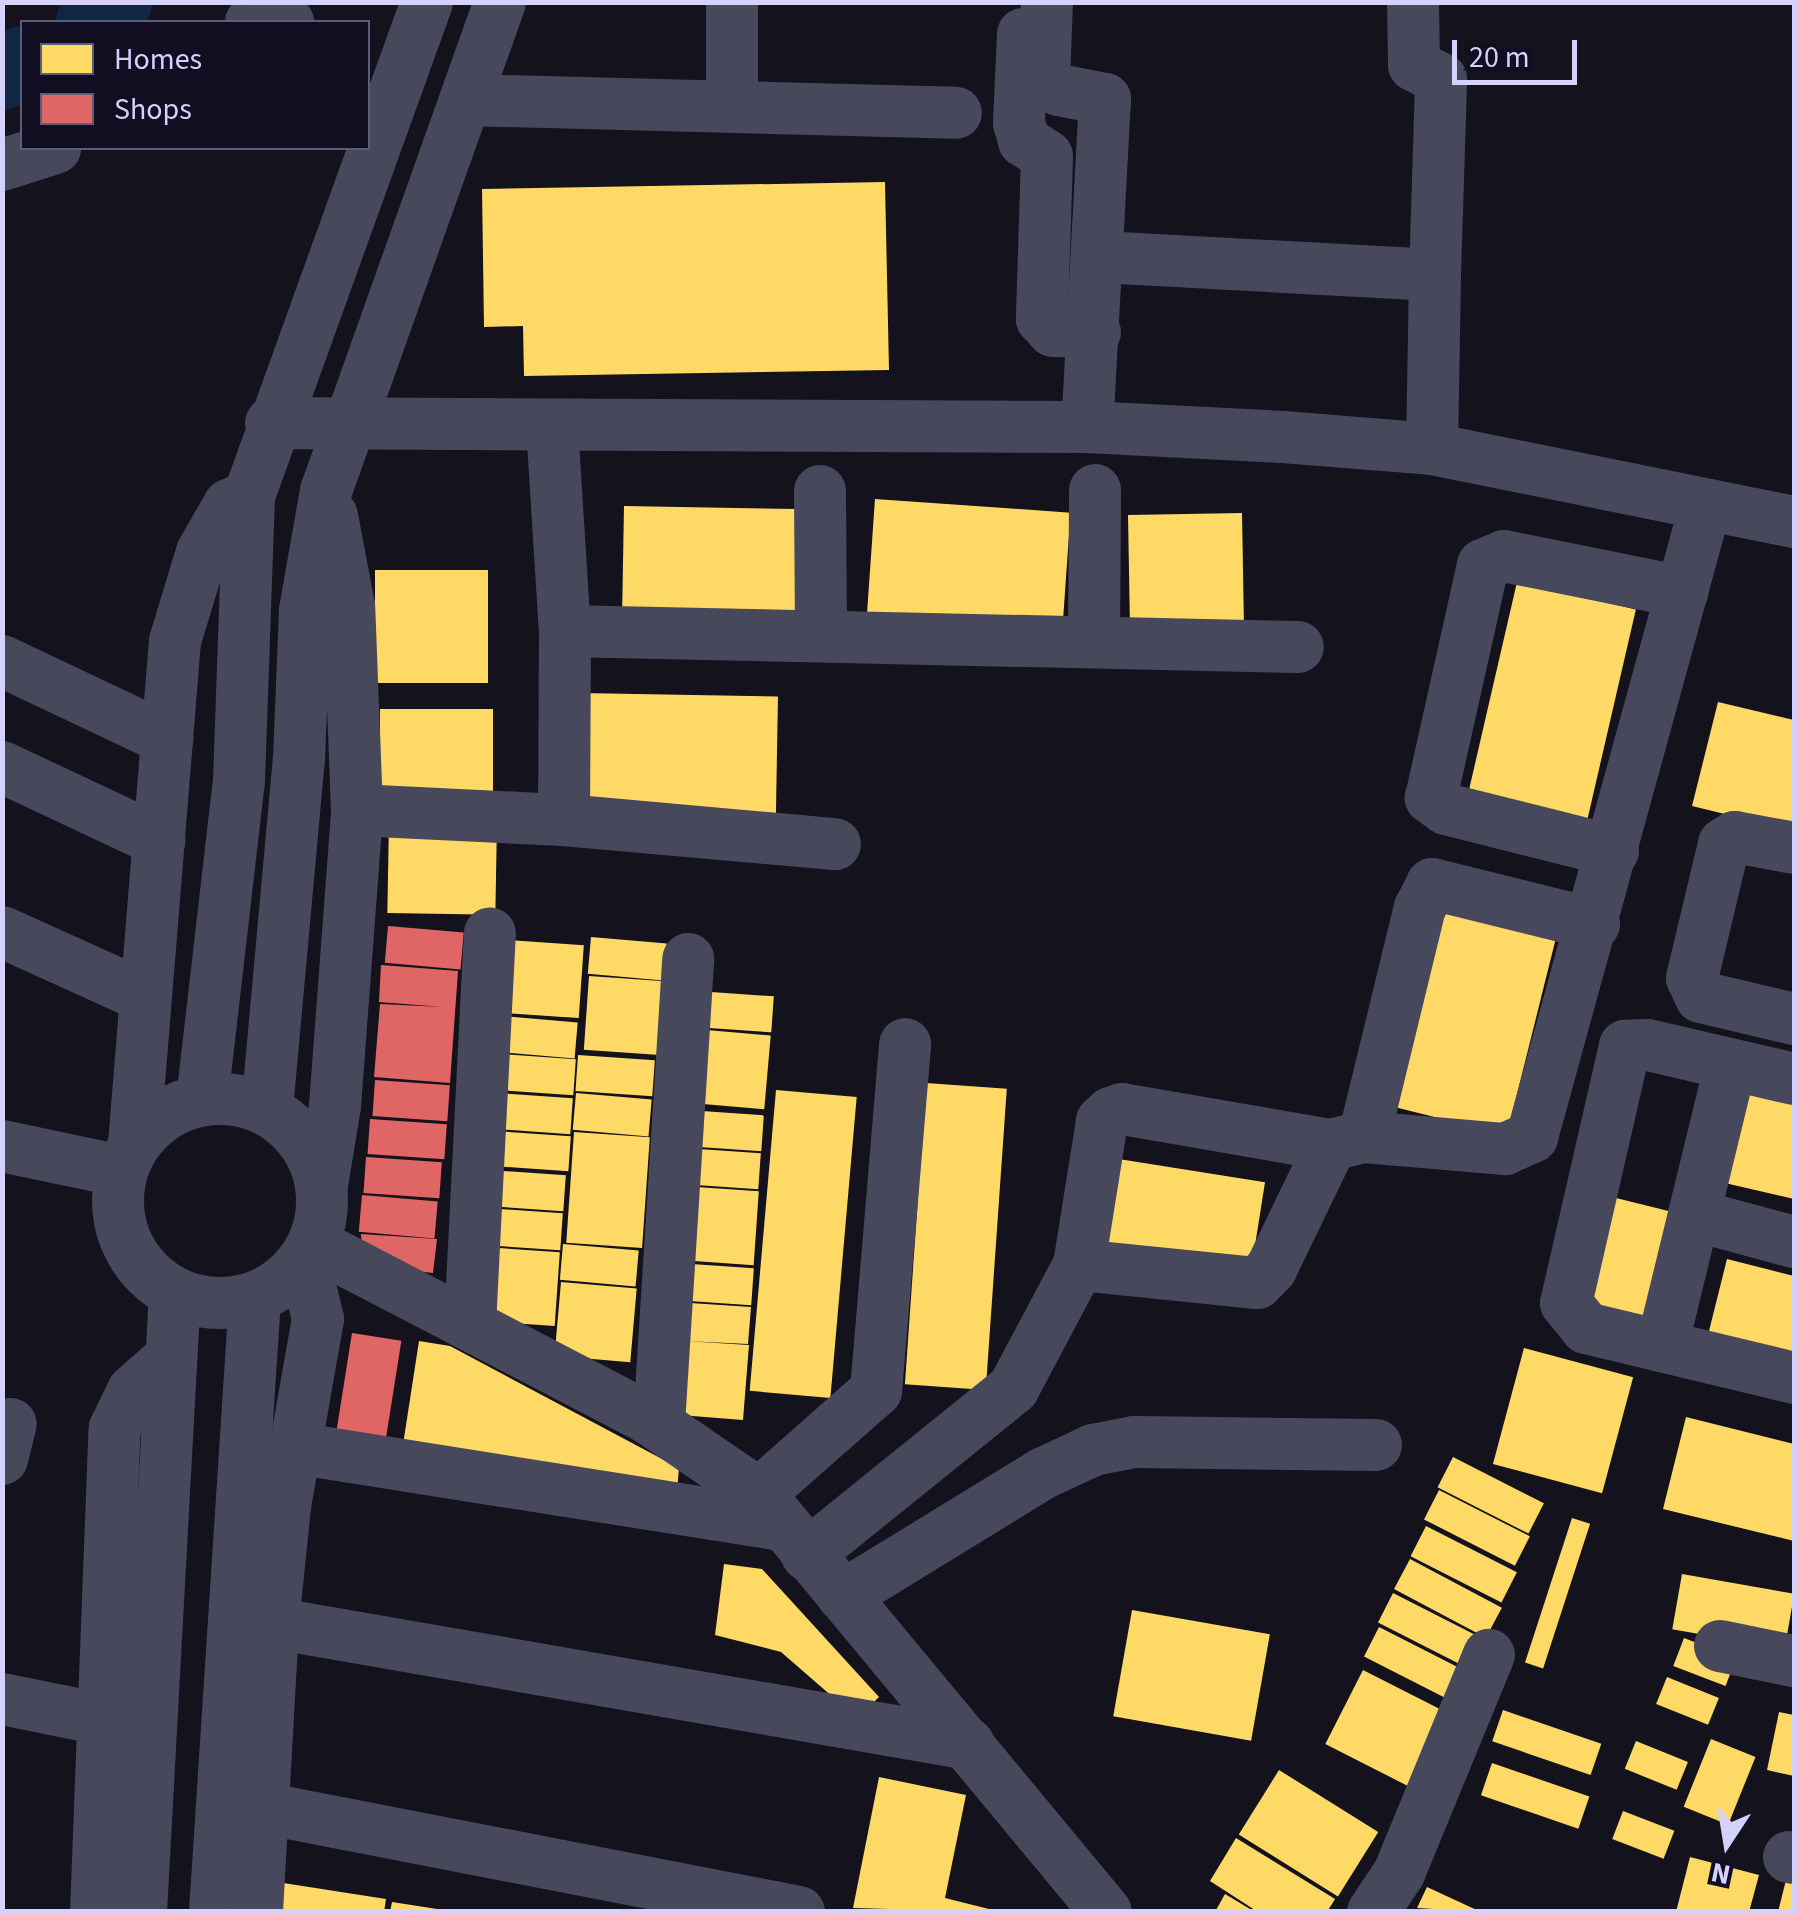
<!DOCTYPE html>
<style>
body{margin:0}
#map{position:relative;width:1797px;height:1914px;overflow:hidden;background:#14121d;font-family:"Source Sans 3",sans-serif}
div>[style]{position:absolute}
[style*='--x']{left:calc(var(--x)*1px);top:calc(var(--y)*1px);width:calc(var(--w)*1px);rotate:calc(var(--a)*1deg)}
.homes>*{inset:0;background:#ffd966;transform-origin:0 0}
.shops>*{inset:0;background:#e06666;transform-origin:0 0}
.river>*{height:75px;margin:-37.5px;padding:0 37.5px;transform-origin:37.5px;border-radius:37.5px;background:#112643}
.minor>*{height:52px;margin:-26px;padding:0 26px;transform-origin:26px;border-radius:26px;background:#48485d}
.minor>.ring{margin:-26px;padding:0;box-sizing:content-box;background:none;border:52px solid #48485d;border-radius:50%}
span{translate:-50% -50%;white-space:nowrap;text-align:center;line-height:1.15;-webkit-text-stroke:10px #110e21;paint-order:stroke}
.frame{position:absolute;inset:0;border:5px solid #d4d1fc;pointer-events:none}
.legend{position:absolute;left:20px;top:20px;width:350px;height:130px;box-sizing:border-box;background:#110e21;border:2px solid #5f5c79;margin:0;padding:12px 18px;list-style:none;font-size:30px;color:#d4d1fc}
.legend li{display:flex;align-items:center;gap:20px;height:50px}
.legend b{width:50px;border:2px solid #5f5c79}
.north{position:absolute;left:1677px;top:1794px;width:100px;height:100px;-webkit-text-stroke:8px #110e21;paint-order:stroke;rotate:192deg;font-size:28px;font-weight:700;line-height:40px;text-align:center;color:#d4d1fc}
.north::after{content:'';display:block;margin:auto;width:35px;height:45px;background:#d4d1fc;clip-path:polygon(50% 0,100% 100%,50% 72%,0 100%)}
.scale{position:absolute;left:1452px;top:40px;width:125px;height:45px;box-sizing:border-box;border:5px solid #d4d1fc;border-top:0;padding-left:12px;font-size:30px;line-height:35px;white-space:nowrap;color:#d4d1fc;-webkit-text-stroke:8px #110e21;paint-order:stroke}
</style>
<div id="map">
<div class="homes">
<i style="clip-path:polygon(885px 182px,889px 370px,524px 376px,523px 326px,484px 327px,482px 189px)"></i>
<i style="left:875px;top:499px;width:196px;height:121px;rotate:4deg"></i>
<i style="left:624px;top:506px;width:189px;height:118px;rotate:1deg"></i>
<i style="left:1242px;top:513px;width:121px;height:114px;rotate:89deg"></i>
<i style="left:375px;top:570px;width:113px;height:113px"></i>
<i style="left:1517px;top:582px;width:122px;height:225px;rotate:13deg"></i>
<i style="left:580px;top:693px;width:198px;height:119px;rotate:1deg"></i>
<i style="clip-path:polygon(1718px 702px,1794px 720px,1794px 831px,1692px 806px)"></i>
<i style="left:493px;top:709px;width:97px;height:113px;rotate:90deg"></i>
<i style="left:389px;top:819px;width:108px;height:94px;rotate:1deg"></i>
<i style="left:1439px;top:911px;width:120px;height:201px;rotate:14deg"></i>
<i style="left:591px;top:937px;width:76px;height:37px;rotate:5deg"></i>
<i style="left:508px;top:940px;width:76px;height:73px;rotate:4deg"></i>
<i style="left:589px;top:976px;width:76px;height:74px;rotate:4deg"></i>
<i style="left:697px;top:991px;width:77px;height:36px;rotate:4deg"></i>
<i style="left:502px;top:1016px;width:76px;height:36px;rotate:5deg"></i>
<i style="left:695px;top:1029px;width:76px;height:74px;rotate:5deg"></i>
<i style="left:500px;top:1054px;width:76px;height:36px;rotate:4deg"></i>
<i style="left:578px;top:1055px;width:77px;height:36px;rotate:4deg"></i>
<i style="clip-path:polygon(1735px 1080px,1794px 1093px,1794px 1199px,1712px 1180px)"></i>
<i style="left:926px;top:1083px;width:81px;height:302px;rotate:4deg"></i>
<i style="left:776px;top:1090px;width:81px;height:302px;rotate:5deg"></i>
<i style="left:498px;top:1093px;width:75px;height:36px;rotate:4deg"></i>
<i style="left:576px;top:1093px;width:76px;height:37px;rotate:5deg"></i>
<i style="left:687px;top:1110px;width:77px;height:36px;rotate:4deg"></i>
<i style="left:494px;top:1131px;width:77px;height:35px;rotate:4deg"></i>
<i style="left:574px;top:1132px;width:76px;height:111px;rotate:4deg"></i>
<i style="left:684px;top:1148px;width:77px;height:36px;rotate:4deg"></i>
<i style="left:1106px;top:1157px;width:161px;height:92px;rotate:9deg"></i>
<i style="left:489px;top:1170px;width:77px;height:36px;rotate:4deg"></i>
<i style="left:682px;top:1186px;width:77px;height:74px;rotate:4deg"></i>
<i style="left:1600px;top:1194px;width:85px;height:115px;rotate:14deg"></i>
<i style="left:486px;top:1208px;width:77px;height:37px;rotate:4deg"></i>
<i style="left:563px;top:1244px;width:76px;height:36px;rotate:5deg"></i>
<i style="left:484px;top:1247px;width:76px;height:74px;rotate:4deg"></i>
<i style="clip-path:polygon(1727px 1259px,1794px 1276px,1794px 1373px,1704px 1351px)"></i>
<i style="left:677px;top:1263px;width:77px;height:37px;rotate:4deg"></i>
<i style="left:561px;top:1282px;width:76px;height:74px;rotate:5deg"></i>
<i style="clip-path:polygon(675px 1302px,751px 1307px,748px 1344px,685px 1341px,749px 1345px,743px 1420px,667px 1414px)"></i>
<i style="clip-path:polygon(419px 1341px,450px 1346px,679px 1468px,677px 1490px,402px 1451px)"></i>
<i style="left:1524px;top:1348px;width:113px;height:120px;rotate:15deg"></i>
<i style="clip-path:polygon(1686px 1417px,1794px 1444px,1794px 1541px,1663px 1509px)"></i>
<i style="left:1453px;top:1457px;width:102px;height:34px;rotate:27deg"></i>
<i style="left:1439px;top:1490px;width:102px;height:33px;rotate:27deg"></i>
<i style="left:1572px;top:1518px;width:19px;height:152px;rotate:18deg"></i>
<i style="left:1426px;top:1526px;width:102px;height:34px;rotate:27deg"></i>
<i style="left:1410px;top:1559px;width:104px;height:34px;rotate:28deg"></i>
<i style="clip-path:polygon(724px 1564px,762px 1569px,879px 1697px,857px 1718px,781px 1652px,715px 1635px)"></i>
<i style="left:1682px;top:1574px;width:114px;height:56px;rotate:10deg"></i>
<i style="left:1393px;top:1593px;width:102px;height:33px;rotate:27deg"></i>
<i style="left:1132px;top:1610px;width:140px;height:108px;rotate:10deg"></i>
<i style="left:1379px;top:1627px;width:103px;height:33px;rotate:27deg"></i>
<i style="left:1684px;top:1638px;width:56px;height:30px;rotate:21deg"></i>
<i style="left:1363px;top:1670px;width:101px;height:83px;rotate:27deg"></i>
<i style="left:1667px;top:1677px;width:56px;height:29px;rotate:22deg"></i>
<i style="left:1503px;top:1710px;width:104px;height:33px;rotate:19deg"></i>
<i style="clip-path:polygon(1779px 1712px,1794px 1715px,1794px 1776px,1767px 1770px)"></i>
<i style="left:1711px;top:1739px;width:48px;height:73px;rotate:22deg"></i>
<i style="left:1636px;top:1741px;width:56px;height:30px;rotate:22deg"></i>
<i style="left:1492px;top:1763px;width:103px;height:34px;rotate:19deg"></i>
<i style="left:1279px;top:1770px;width:117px;height:76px;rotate:32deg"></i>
<i style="clip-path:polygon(879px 1777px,966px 1795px,945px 1898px,1001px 1912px,853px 1908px)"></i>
<i style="left:1623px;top:1811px;width:55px;height:30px;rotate:21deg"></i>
<i style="clip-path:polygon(1236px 1838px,1335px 1899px,1327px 1912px,1258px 1912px,1210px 1881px)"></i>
<i style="clip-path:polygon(1690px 1857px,1759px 1875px,1749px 1912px,1676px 1912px)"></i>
<i style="clip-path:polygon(1787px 1876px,1794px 1878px,1794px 1912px,1778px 1912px)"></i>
<i style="clip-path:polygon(277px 1882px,386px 1899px,384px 1912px,272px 1912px)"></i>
<i style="clip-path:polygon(1427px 1887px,1481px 1912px,1417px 1908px)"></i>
<i style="clip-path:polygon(1225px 1894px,1255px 1912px,1215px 1912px)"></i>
<i style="clip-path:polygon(392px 1902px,437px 1909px,437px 1912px,390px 1912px)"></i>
</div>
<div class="shops">
<i style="left:388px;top:926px;width:76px;height:37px;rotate:5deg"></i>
<i style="clip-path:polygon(381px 965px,458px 971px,450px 1083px,374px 1077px,380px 1004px,443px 1007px,379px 1002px)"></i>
<i style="left:375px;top:1080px;width:75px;height:36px;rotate:4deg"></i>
<i style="left:370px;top:1119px;width:77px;height:35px;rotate:4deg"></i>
<i style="left:366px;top:1157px;width:76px;height:36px;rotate:4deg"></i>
<i style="left:362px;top:1195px;width:76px;height:37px;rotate:5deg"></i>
<i style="clip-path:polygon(361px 1234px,437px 1239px,433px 1273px,363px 1265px)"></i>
<i style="left:352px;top:1333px;width:50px;height:110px;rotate:9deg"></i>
</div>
<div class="river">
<i style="--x:93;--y:22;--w:29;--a:-44"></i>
<i style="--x:2;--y:72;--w:22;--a:-24"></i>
</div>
<div class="minor">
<i style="--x:732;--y:2;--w:104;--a:90"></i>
<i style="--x:1047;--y:2;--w:77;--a:92.2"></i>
<i style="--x:1044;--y:79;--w:19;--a:36"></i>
<i style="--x:1059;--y:90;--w:47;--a:11.1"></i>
<i style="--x:1105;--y:99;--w:328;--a:93.1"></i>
<i style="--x:251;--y:22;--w:20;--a:-15"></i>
<i style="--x:270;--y:17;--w:19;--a:16"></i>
<i style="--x:1023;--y:34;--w:89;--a:92.6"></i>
<i style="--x:1019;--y:123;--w:19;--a:74"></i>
<i style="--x:1024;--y:141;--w:27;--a:33"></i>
<i style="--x:1047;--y:156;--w:163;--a:91.8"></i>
<i style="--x:1042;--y:319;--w:16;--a:47"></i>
<i style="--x:1053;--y:331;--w:42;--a:1.4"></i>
<i style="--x:466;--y:100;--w:490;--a:1.5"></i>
<i style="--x:2;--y:165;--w:56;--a:-17.8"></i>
<i style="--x:1101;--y:257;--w:334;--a:3.1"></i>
<i style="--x:1435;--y:275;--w:196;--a:-88.2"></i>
<i style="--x:1441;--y:79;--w:30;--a:-153"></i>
<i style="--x:1414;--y:65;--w:63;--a:-90.9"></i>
<i style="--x:271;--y:423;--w:816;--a:0.28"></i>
<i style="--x:1087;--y:427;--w:196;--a:2.9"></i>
<i style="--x:1283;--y:437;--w:149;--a:4.6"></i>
<i style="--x:1432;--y:449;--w:369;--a:11.4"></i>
<i style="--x:552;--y:426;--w:205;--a:86.4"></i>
<i style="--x:565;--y:631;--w:189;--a:90.3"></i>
<i style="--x:1432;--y:449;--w:174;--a:-89"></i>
<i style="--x:820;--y:491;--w:145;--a:89.6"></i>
<i style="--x:565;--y:631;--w:733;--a:1.25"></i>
<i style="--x:1094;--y:642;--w:152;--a:-89.6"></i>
<i style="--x:2;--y:661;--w:183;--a:25.3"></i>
<i style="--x:2;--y:767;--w:174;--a:25.2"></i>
<i style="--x:357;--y:810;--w:207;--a:2.8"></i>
<i style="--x:564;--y:820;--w:272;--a:5.1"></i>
<i style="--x:1794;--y:848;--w:60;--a:-169.4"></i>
<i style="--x:1735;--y:837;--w:13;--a:148"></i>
<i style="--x:1724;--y:844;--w:138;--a:103.4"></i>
<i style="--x:1692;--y:978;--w:21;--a:65"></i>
<i style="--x:1701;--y:997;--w:96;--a:13.3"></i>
<i style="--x:1613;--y:851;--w:172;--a:-165.9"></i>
<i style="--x:1446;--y:809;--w:19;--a:-144"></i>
<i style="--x:1431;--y:798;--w:239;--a:-77.4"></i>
<i style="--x:1483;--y:565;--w:23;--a:-23"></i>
<i style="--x:1504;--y:556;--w:182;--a:11.4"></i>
<i style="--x:2;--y:932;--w:158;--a:24.3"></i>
<i style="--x:1794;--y:1079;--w:150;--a:-166.9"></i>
<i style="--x:1648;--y:1045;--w:23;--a:178"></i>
<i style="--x:1625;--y:1046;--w:264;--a:102.9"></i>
<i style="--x:1566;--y:1303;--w:32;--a:51"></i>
<i style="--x:1586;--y:1328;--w:214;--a:13.5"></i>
<i class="ring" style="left:118px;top:1099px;width:152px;height:152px"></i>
<i style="--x:202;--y:1100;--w:321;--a:-83.4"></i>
<i style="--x:239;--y:781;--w:285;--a:-88"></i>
<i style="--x:249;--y:496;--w:525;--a:-70.18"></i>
<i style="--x:267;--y:1109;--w:350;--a:-84.8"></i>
<i style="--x:299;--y:760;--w:150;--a:-87.7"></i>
<i style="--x:305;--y:610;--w:121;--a:-80"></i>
<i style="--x:326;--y:491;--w:519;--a:-70.41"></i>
<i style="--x:1364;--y:1137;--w:236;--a:-76.3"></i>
<i style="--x:1420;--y:908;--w:27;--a:-63"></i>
<i style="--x:1432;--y:884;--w:167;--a:13.9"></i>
<i style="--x:134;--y:1144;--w:505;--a:-85.34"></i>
<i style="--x:175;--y:641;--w:93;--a:-73.1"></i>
<i style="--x:202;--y:552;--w:54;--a:-60.1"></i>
<i style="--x:229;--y:505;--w:22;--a:-24"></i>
<i style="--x:2;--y:1146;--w:122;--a:11.9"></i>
<i style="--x:322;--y:1185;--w:80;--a:-80.7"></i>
<i style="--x:335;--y:1106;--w:297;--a:-85.7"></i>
<i style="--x:357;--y:810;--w:204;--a:-92.2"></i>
<i style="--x:349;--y:606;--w:92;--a:-100.7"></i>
<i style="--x:1694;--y:1215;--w:104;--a:15.1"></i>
<i style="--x:314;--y:1244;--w:377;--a:27.5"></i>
<i style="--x:648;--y:1418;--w:135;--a:34.4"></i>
<i style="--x:759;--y:1494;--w:543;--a:50.3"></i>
<i style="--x:1079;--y:1265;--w:146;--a:-80.9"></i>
<i style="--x:1102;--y:1121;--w:12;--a:-42"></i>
<i style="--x:1111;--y:1113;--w:12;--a:-20"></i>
<i style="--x:1122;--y:1109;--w:212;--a:9.8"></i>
<i style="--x:470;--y:1325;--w:392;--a:-87.1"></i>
<i style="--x:1662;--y:1346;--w:290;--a:-76.3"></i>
<i style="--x:659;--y:1424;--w:466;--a:-86.4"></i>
<i style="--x:295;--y:1448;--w:493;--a:9"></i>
<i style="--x:2;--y:1459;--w:36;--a:-76"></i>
<i style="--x:759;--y:1494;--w:156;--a:-41.4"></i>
<i style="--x:876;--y:1391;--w:348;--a:-85.2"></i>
<i style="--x:807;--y:1555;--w:265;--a:-38.9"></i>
<i style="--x:1013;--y:1389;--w:140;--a:-62"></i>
<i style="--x:1079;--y:1265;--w:179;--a:5.8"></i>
<i style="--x:1257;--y:1283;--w:20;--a:-45"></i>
<i style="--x:1271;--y:1269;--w:138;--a:-64.2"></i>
<i style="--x:1331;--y:1145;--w:34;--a:-14"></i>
<i style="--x:1364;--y:1137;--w:142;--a:4.9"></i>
<i style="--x:1505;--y:1149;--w:30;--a:-24"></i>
<i style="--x:1532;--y:1137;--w:656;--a:-74.63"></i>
<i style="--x:843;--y:1596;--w:236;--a:-31.5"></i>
<i style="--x:1044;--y:1473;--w:54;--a:-25.1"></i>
<i style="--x:1093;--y:1450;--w:42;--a:-11"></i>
<i style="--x:1134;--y:1442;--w:242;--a:0.7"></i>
<i style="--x:273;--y:1623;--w:706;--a:9.86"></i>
<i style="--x:1720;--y:1646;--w:76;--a:11.5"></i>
<i style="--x:2;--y:1699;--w:106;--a:11.4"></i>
<i style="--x:263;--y:1808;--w:546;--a:10.98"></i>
<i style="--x:1789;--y:1857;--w:5;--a:11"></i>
<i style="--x:96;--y:1912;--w:484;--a:-87.8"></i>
<i style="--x:115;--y:1428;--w:41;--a:-64.1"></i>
<i style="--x:133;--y:1391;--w:50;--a:-41.7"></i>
<i style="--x:141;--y:1912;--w:620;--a:-86.86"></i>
<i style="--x:215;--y:1912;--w:615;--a:-86.27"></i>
<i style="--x:257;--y:1912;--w:289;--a:-86.8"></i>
<i style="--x:273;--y:1623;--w:118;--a:-84.1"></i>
<i style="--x:285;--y:1506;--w:190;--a:-80"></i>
<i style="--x:318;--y:1319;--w:60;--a:-103.6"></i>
<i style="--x:1373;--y:1912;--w:47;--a:-56.3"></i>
<i style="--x:1399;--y:1873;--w:236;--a:-67.6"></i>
</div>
<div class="frame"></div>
<ul class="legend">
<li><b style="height:28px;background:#ffd966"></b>Homes</li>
<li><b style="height:28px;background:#e06666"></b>Shops</li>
</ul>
<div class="north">N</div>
<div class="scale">20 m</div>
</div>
